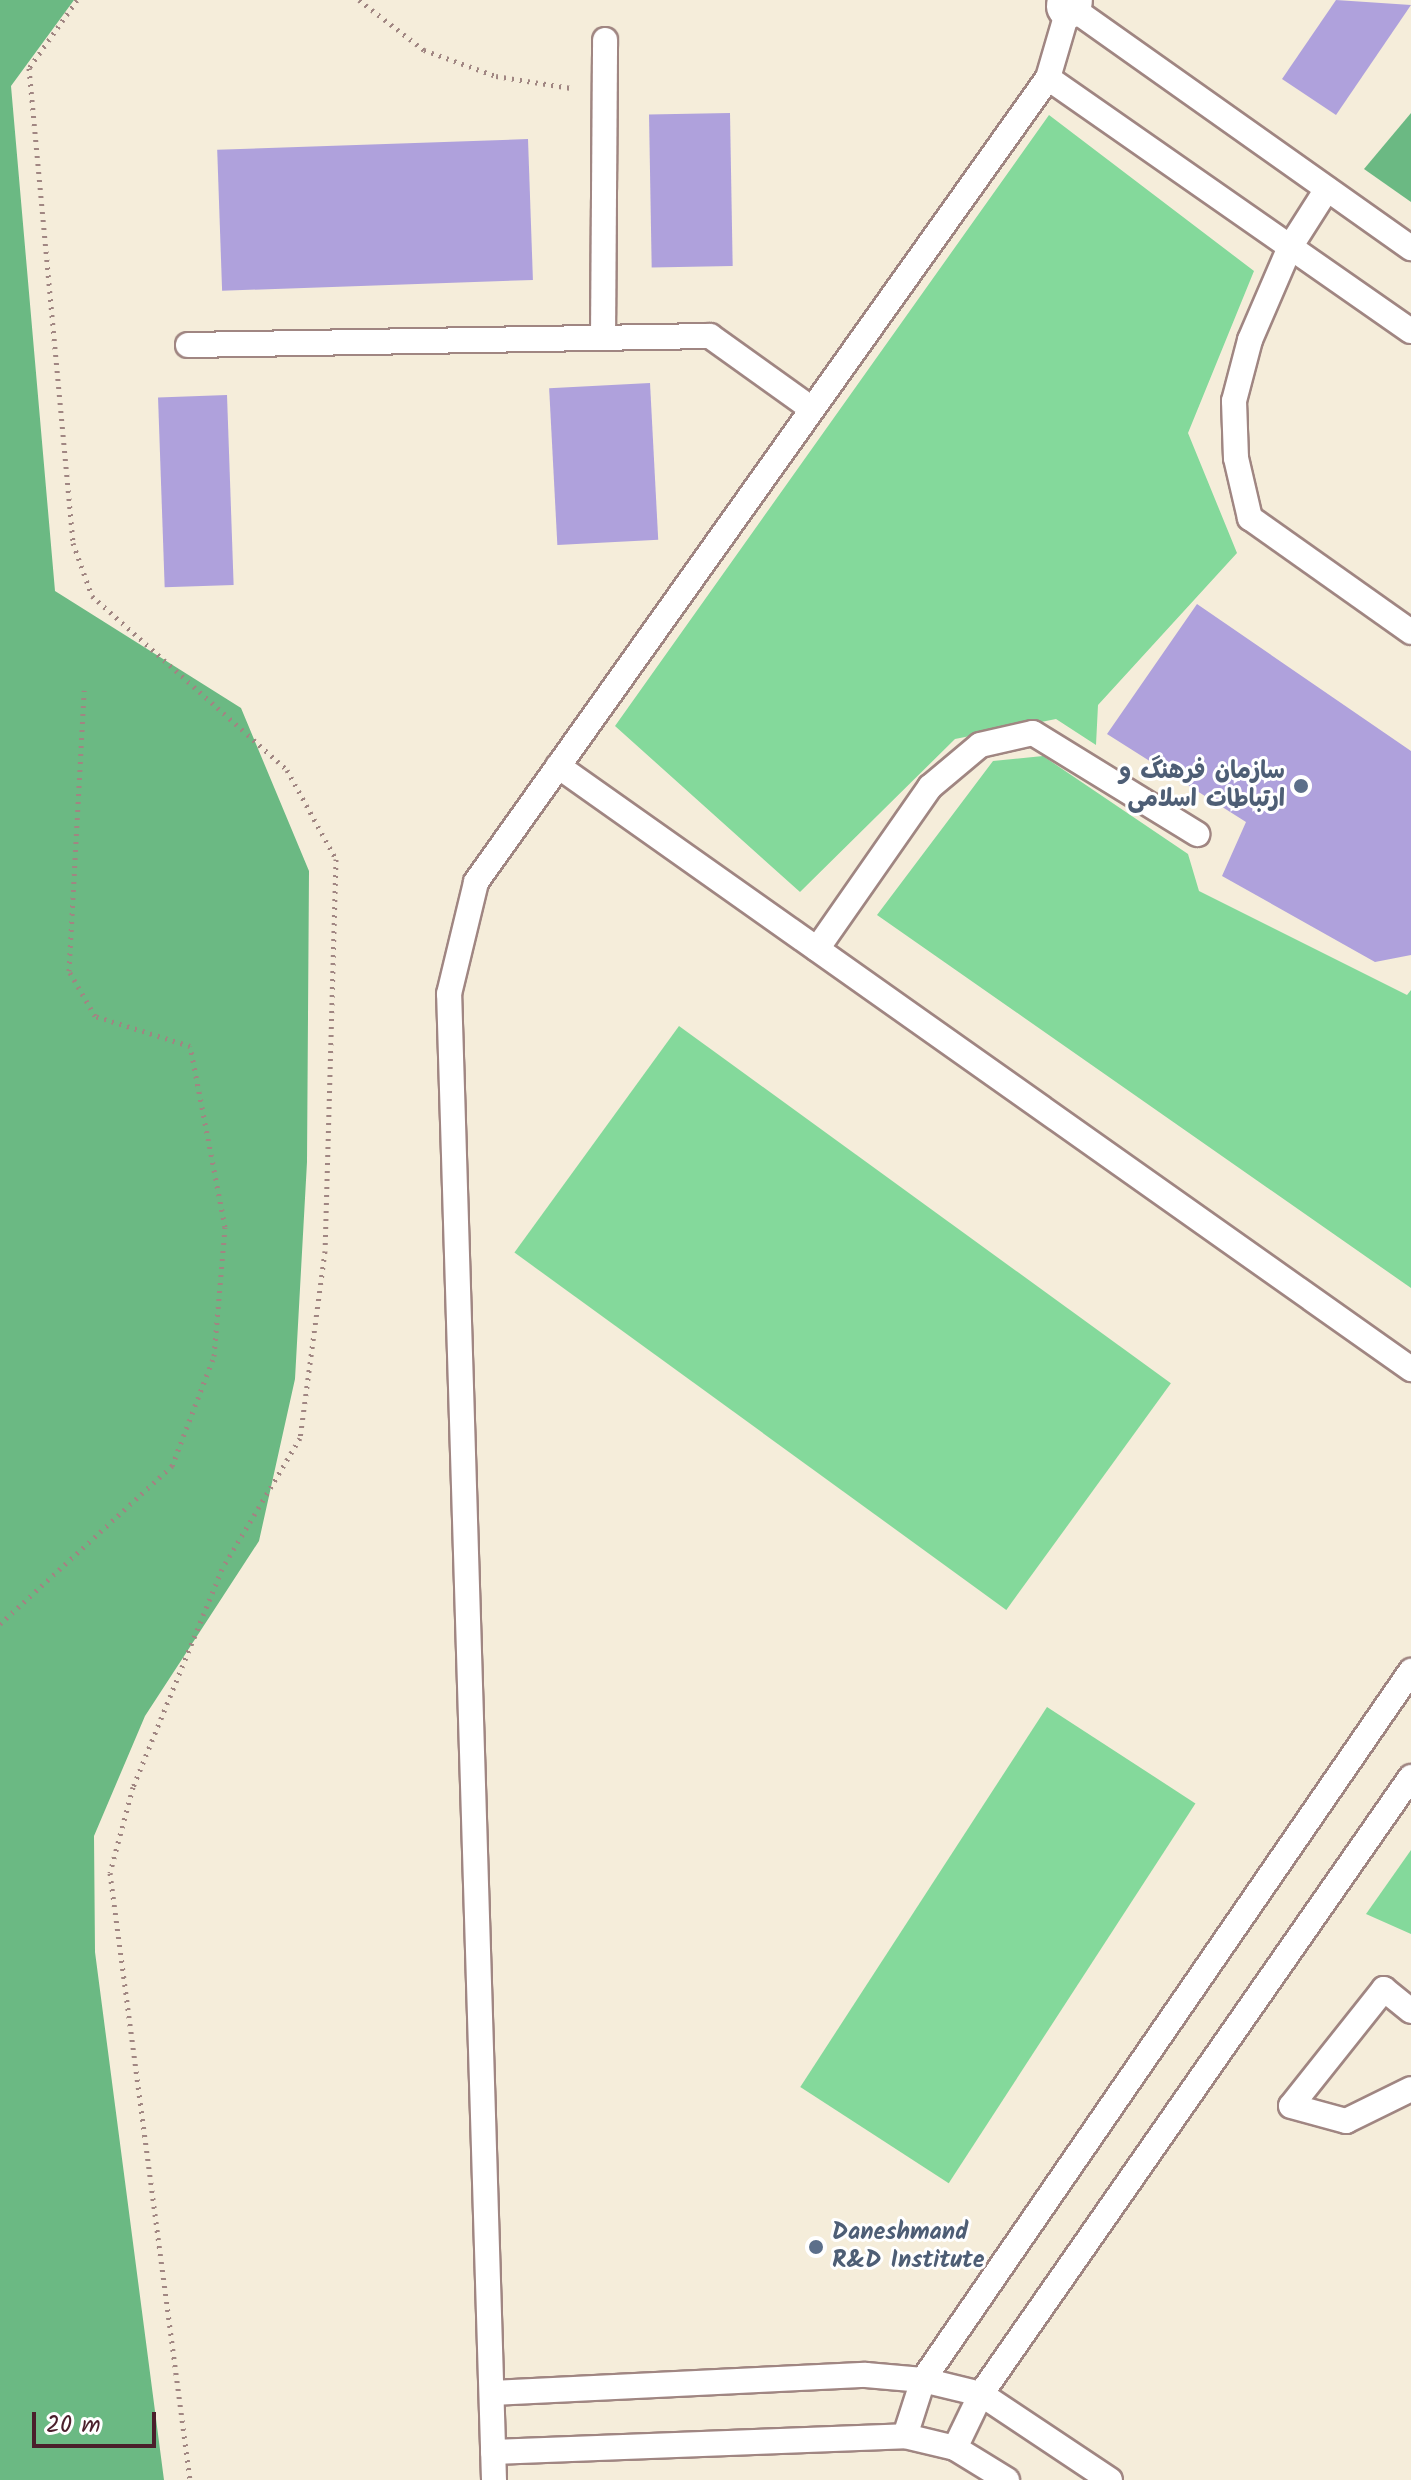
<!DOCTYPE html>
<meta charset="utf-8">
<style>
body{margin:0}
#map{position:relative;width:1411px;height:2480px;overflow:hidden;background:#f5edda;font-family:Kalam,"Playpen Sans Arabic",sans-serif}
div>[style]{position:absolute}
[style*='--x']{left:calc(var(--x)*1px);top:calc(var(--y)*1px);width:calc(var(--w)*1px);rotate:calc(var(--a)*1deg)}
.green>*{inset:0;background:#84d99b;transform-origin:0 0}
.forest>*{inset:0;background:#6bb983}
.building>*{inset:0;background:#afa1dc;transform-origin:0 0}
.path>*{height:5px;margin-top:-2.5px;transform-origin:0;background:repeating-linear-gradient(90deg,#a08682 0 2px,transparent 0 8px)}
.roads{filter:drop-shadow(2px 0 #a08682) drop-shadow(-2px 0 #a08682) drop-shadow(0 2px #a08682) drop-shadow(0 -2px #a08682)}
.lane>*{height:24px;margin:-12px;padding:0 12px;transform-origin:12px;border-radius:12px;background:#fff}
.street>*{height:44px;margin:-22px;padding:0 22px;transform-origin:22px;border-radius:22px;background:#fff}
.dots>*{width:22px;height:22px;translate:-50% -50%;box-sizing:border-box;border:4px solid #fff;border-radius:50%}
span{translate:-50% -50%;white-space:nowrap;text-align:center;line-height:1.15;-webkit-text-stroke:6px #fff;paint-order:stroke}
.service-label{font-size:24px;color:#4e5e75;font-weight:700}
.right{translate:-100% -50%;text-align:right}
.left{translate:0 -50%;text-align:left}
.scale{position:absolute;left:32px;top:2412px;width:124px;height:36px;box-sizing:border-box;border:4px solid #4a1f2b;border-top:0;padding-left:10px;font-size:24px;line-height:28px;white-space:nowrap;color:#4a1f2b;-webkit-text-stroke:6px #fff;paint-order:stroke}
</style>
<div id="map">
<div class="green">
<i style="clip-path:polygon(1049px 115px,1254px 271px,1188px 433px,1237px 553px,1098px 705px,1096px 745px,1056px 719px,955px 739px,800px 892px,615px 726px)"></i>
<i style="clip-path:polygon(1043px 756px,1188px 854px,1199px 891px,1407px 995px,1411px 990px,1411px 1288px,877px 915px,993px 761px)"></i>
<i style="left:679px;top:1026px;width:608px;height:280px;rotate:36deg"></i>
<i style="left:1047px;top:1707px;width:177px;height:453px;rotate:33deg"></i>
<i style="clip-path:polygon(1411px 1850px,1411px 1934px,1366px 1914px)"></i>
</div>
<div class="forest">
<i style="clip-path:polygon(0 0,74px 0,11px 86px,55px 591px,241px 708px,309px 871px,307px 1162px,295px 1379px,259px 1541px,145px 1716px,94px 1836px,95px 1952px,164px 2480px,0 2480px)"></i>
<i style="clip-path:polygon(1411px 113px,1411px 202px,1364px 169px)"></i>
</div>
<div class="building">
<i style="clip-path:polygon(1336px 0,1411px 5px,1336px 115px,1282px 79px)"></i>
<i style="left:730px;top:113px;width:153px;height:81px;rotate:89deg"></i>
<i style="left:528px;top:139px;width:141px;height:311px;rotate:88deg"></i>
<i style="left:650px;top:383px;width:157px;height:101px;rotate:87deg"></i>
<i style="left:227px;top:395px;width:190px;height:69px;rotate:88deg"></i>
<i style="clip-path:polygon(1197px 604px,1411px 751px,1411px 955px,1375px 962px,1222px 876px,1246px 822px,1107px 734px)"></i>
</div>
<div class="path">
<i style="--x:77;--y:0;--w:83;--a:125.2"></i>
<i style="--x:29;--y:68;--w:477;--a:84.7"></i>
<i style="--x:73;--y:543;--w:56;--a:70.3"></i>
<i style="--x:92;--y:596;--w:261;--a:41.7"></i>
<i style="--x:287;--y:770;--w:102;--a:61.2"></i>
<i style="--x:336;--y:859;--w:392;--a:91.6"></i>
<i style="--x:325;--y:1251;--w:189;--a:97.6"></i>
<i style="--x:300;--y:1438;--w:152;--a:120.8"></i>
<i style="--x:222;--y:1569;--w:235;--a:112.2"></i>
<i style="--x:133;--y:1787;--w:89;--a:105"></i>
<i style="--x:110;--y:1873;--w:612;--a:82.49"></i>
<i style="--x:359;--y:0;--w:82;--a:37.6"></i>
<i style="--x:424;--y:50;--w:77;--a:19.9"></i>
<i style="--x:496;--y:76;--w:76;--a:9.1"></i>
<i style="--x:0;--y:1624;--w:234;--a:-42.6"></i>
<i style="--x:172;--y:1466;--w:118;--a:-69.1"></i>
<i style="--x:214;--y:1356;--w:129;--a:-85.1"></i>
<i style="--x:225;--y:1227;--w:184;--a:-100.9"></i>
<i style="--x:190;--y:1046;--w:100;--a:-162.5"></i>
<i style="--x:95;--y:1016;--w:52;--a:-120"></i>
<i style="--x:69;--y:971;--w:281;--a:-86.9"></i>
</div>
<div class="roads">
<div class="lane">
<i style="--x:1048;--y:78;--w:442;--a:34.9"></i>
<i style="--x:1327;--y:189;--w:69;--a:122.5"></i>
<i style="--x:1290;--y:247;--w:101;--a:113.3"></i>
<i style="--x:1250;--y:340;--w:63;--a:104.7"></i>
<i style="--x:1234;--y:401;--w:57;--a:88"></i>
<i style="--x:1236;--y:458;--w:62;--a:76.9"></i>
<i style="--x:1250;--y:518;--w:197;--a:35.3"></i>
<i style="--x:603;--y:338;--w:298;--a:-89.6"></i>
<i style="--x:188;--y:345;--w:522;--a:-0.99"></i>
<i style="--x:710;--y:336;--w:125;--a:35.6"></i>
<i style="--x:558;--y:766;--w:1045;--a:35.26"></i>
<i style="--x:817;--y:949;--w:198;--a:-55.1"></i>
<i style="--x:930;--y:787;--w:65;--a:-40"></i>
<i style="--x:980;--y:745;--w:54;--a:-12.8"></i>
<i style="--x:1033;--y:733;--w:193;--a:31.6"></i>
<i style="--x:1411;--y:2011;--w:35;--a:-141"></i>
<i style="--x:1384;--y:1989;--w:149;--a:128.5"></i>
<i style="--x:1291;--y:2106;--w:57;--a:15.3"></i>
<i style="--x:1346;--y:2121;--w:72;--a:-26.2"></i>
<i style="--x:492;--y:2393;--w:374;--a:-2.8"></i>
<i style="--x:866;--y:2375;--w:57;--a:5"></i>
<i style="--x:923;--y:2380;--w:60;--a:13.6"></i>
<i style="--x:981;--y:2394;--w:155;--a:33.7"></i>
<i style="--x:905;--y:2436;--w:59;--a:-72.2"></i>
<i style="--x:923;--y:2380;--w:861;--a:-55.46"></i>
<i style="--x:955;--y:2448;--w:60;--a:-64.3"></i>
<i style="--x:981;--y:2394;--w:752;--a:-55.13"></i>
<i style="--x:493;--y:2452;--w:412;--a:-2.2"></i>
<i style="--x:905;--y:2436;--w:51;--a:13.5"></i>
<i style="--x:955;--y:2448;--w:61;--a:31.6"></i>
<i style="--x:494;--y:2480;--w:1487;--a:-91.73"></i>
<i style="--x:449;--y:994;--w:115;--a:-76.4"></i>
<i style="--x:476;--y:882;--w:987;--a:-54.57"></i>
<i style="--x:1048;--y:78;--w:75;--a:-73.7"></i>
<i style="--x:1069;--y:6;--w:419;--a:35.3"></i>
</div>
<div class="street">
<i style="--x:1069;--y:6;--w:6;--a:-81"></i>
</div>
</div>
<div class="dots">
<i style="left:1301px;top:786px;background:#5c6f8a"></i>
<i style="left:816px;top:2247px;background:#5c6f8a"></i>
</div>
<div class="service-label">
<span class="right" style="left:1285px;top:786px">سازمان فرهنگ و<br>ارتباطات اسلامی</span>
<span class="left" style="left:832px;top:2247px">Daneshmand<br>R&amp;D Institute</span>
</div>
<div class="scale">20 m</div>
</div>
